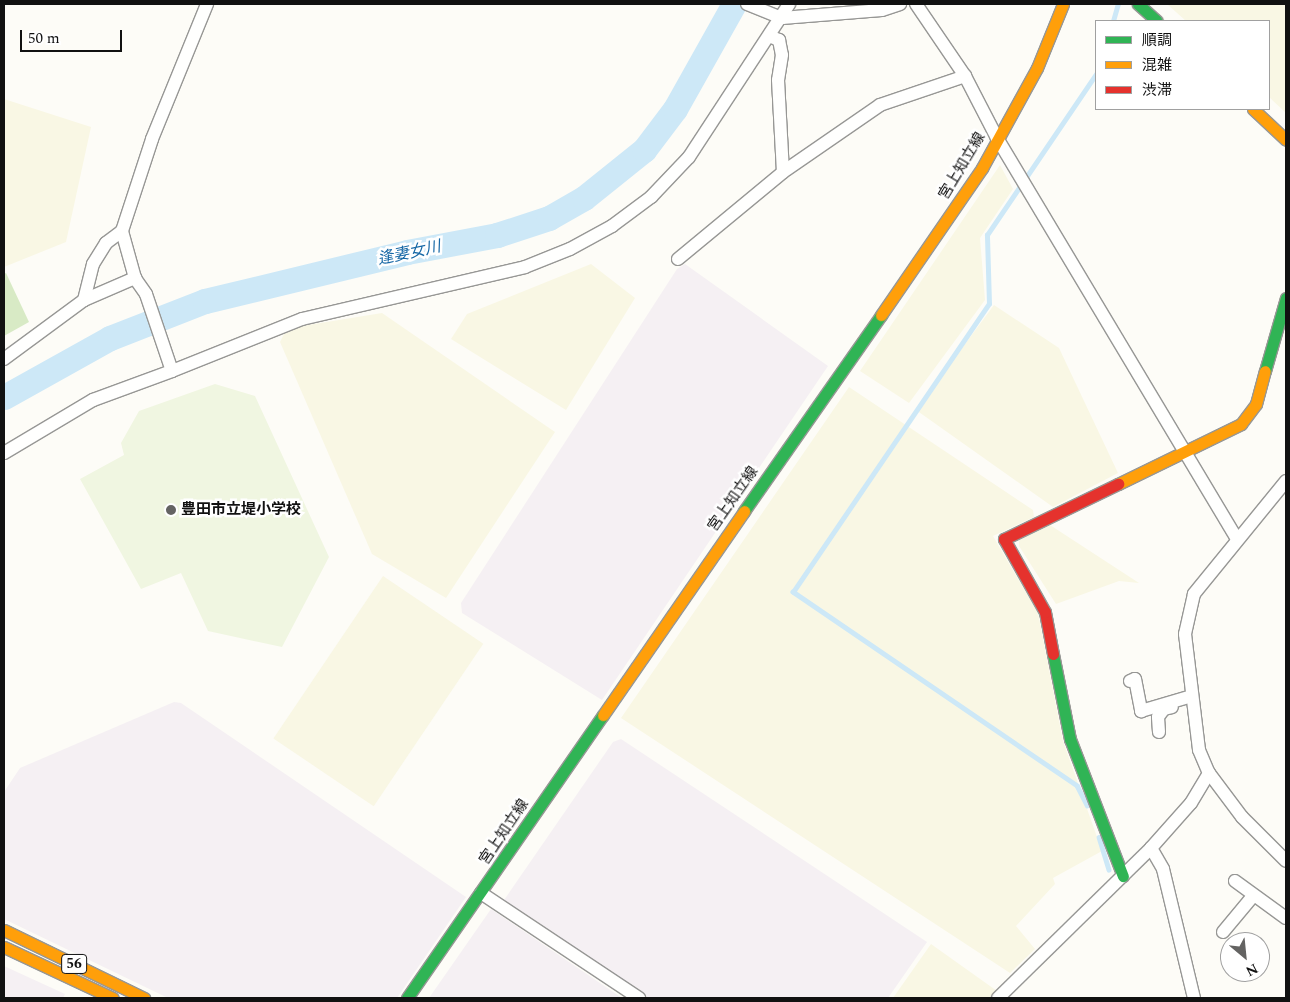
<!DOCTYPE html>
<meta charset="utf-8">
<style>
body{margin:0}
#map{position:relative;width:1290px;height:1002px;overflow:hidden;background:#fdfcf7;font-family:Spectral,"Noto Sans JP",serif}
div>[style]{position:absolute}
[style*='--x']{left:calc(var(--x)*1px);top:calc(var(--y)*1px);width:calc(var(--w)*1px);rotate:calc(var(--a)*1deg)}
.industrial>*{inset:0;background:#f5f0f3}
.farmland>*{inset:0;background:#f9f7e4;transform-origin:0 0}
.forest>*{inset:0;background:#d8eac5}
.pitch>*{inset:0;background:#f0f6e1}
.stream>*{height:4.5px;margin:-2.25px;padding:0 2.25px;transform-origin:2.25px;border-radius:2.25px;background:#cde8f7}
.river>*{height:25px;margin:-12.5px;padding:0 12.5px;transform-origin:12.5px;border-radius:12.5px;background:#cde8f7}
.roads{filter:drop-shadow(1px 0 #979795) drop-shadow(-1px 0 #979795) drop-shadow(0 1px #979795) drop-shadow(0 -1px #979795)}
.street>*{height:12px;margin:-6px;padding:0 6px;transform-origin:6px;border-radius:6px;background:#fffffe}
.fast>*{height:11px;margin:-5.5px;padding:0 5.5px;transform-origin:5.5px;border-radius:5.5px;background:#30b455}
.slow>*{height:11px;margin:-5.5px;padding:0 5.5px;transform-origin:5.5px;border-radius:5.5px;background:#ff9f0a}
.jam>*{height:11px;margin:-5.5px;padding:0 5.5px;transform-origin:5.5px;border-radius:5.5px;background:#e5322d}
.dots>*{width:14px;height:14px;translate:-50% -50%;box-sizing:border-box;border:2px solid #fff;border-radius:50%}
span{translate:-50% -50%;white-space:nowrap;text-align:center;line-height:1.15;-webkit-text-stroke:5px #fff;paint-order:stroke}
.shield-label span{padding:1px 4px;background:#fff;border:1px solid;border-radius:4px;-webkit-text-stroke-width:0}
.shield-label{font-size:14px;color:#111;font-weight:700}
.street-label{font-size:15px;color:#111}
.poi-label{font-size:15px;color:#111;font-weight:700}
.left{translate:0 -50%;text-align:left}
.water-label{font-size:16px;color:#1768a6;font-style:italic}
.frame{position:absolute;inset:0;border:5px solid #111;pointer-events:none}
.legend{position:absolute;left:1095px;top:20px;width:175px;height:90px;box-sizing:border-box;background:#fff;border:1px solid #a0a0a0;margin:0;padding:6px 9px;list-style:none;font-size:15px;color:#111}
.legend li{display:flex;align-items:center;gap:10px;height:25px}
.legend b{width:25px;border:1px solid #a0a0a0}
.north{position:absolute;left:1220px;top:932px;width:50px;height:50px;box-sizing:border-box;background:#fff;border:1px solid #a0a0a0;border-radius:50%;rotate:152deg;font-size:14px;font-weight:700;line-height:20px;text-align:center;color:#111}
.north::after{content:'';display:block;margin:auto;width:18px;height:22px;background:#646362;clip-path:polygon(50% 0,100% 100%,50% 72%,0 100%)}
.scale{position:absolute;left:20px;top:30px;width:102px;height:22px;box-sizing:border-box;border:2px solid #111;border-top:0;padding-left:6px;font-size:15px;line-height:18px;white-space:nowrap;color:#111;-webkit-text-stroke:4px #fff;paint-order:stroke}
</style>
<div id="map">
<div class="industrial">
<i style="clip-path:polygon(685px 264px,828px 366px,602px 700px,462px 613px,461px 603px,677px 269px)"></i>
<i style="clip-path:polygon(174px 702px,181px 703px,466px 897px,397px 998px,168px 998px,4px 919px,4px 792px,20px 768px)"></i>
<i style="clip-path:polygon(621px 739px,927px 942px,888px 998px,648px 998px,502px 903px,613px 742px)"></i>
<i style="clip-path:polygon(491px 909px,622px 998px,429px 998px)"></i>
<i style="clip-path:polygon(4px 966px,65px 994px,63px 998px,4px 998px)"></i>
</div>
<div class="farmland">
<i style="clip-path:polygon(1167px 4px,1286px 4px,1286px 113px,1269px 97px,1269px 21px,1186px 21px)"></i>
<i style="clip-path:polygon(4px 99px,91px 127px,66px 242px,4px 267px)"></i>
<i style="clip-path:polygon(1000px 165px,1013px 189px,980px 238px,985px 300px,909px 403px,860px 371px)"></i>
<i style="clip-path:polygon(591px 264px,635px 298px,566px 410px,451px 339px,467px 314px)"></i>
<i style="clip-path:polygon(994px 305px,1059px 348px,1118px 473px,1053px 507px,916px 410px)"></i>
<i style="clip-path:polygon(382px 313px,555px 432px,446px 598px,372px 554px,280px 342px,284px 334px,302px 326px)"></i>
<i style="clip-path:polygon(849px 387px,1033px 510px,1034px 517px,993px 536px,1038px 613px,1063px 741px,1102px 851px,1053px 878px,1055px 884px,1016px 926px,1035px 949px,1010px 973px,621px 718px)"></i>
<i style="clip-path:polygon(1050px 525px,1139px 583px,1119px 581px,1056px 604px,1019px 546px,1019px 540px)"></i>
<i style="left:383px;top:576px;width:121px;height:196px;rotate:34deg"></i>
<i style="clip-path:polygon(931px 944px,997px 991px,989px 998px,893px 998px)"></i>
</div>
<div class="forest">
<i style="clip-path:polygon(6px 273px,29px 322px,4px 336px,4px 274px)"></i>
</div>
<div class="pitch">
<i style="clip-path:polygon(215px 384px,255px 396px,329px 557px,282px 647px,208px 631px,181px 573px,141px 589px,80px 479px,124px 455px,121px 443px,139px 411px)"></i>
</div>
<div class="stream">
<i style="--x:1113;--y:21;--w:18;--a:-74"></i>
<i style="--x:1087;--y:806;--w:22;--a:-117"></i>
<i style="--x:1077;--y:786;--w:344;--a:-145.7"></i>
<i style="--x:793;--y:592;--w:348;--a:-55.8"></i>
<i style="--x:989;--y:304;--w:69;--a:-91.7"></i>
<i style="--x:987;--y:235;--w:194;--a:-55.9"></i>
<i style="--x:1099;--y:837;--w:34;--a:73"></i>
</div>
<div class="river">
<i style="--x:4;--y:397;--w:121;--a:-29.1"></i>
<i style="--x:110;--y:338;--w:102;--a:-21.3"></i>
<i style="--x:205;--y:301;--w:208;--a:-13.6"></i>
<i style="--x:407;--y:252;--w:92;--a:-10.7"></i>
<i style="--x:497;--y:235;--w:55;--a:-18.1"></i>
<i style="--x:549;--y:218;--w:40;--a:-29.7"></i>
<i style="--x:584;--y:198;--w:77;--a:-38.7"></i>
<i style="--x:644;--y:150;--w:51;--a:-52.9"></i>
<i style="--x:675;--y:109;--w:120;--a:-60.7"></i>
</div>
<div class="roads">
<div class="street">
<i style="--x:747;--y:4;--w:38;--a:22"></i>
<i style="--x:782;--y:18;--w:100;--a:-4.6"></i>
<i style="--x:882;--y:10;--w:19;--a:-18"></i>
<i style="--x:916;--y:4;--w:87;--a:55.8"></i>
<i style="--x:965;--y:76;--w:70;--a:62.7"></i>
<i style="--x:997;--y:138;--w:466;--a:59.1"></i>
<i style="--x:769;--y:36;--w:11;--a:22"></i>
<i style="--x:779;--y:40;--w:15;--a:79"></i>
<i style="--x:782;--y:55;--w:25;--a:99"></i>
<i style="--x:778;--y:80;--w:92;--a:86.9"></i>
<i style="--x:678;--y:259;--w:136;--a:-39.6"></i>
<i style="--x:783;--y:172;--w:118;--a:-34.6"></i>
<i style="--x:880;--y:105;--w:90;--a:-18.8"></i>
<i style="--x:84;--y:300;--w:37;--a:-76"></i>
<i style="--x:93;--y:264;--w:25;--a:-58"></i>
<i style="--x:106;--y:243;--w:20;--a:-37"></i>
<i style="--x:4;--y:359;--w:99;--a:-36.4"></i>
<i style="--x:84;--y:300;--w:56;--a:-23.3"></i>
<i style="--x:172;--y:371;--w:140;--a:-21.8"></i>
<i style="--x:302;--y:319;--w:229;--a:-13.1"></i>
<i style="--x:525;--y:267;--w:48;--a:-21.8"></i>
<i style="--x:570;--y:249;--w:48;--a:-28.7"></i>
<i style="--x:612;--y:226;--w:49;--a:-36.6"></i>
<i style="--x:651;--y:197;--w:55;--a:-46.5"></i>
<i style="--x:689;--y:157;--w:183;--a:-56.8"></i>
<i style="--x:4;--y:453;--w:104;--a:-30.8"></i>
<i style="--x:93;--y:400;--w:84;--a:-20.2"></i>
<i style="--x:172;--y:371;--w:81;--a:-108.7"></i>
<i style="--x:146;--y:294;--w:19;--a:-125"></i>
<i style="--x:135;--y:278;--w:49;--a:-105.5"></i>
<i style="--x:122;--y:231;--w:97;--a:-71.9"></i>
<i style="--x:152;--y:139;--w:146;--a:-67.8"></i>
<i style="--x:1286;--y:481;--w:146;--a:129.2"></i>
<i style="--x:1194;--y:594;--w:41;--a:102.7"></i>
<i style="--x:1185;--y:634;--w:117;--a:83.1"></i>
<i style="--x:1199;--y:750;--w:25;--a:67"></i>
<i style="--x:1209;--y:773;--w:55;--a:53.1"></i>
<i style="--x:1242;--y:817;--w:62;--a:45"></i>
<i style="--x:1130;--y:681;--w:5;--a:-22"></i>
<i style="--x:1135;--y:679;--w:33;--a:79"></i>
<i style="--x:1141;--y:711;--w:53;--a:-16.4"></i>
<i style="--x:1159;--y:732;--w:15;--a:-94"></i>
<i style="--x:1158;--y:717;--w:10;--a:-53"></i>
<i style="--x:1164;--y:709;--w:8;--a:-14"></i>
<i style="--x:1151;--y:848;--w:24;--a:60"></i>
<i style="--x:1163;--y:869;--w:133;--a:76.5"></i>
<i style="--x:1235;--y:881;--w:63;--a:36"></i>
<i style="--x:481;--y:893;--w:190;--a:33.6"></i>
<i style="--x:1223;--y:932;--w:47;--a:-50.2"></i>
<i style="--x:998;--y:998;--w:214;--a:-44.4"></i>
<i style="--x:1151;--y:848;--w:60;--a:-48.4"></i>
<i style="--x:1191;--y:803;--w:35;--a:-59"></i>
</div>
<div class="fast">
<i style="--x:1138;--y:4;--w:25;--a:42"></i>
<i style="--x:1265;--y:371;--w:76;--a:-74"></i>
<i style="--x:744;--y:511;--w:239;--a:-55"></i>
<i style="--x:1053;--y:654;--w:87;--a:78.7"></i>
<i style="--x:1070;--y:739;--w:147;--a:68.9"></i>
<i style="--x:407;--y:998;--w:344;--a:-55.3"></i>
</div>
<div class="slow">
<i style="--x:1253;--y:109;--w:45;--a:43.2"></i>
<i style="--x:881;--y:315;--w:178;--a:-55.5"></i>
<i style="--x:982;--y:168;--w:114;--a:-61.2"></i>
<i style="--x:1037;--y:68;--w:69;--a:-67.9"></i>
<i style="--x:1118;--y:484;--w:137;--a:-26"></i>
<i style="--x:1241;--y:424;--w:25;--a:-53"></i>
<i style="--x:1256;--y:404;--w:34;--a:-75"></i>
<i style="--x:603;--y:715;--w:248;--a:-55.3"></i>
<i style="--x:4;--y:930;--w:156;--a:25.9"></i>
<i style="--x:4;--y:947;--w:120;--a:25.1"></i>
</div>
<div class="jam">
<i style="--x:1053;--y:654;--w:43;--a:-100.8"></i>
<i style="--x:1045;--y:612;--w:84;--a:-119.3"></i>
<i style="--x:1004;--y:539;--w:127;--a:-25.8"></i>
</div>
</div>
<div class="dots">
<i style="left:171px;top:510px;background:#646362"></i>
</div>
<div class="shield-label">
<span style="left:74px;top:964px">56</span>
</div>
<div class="street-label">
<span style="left:962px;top:166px;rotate:-59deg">宮上知立線</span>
<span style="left:733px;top:499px;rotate:-55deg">宮上知立線</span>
<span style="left:504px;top:832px;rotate:-56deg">宮上知立線</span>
</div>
<div class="poi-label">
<span class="left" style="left:181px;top:510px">豊田市立堤小学校</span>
</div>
<div class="water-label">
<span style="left:409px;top:253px;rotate:-12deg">逢妻女川</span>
</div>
<div class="frame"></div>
<ul class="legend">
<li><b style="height:6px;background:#30b455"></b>順調</li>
<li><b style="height:6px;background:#ff9f0a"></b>混雑</li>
<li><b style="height:6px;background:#e5322d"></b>渋滞</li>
</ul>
<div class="north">N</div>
<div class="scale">50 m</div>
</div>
